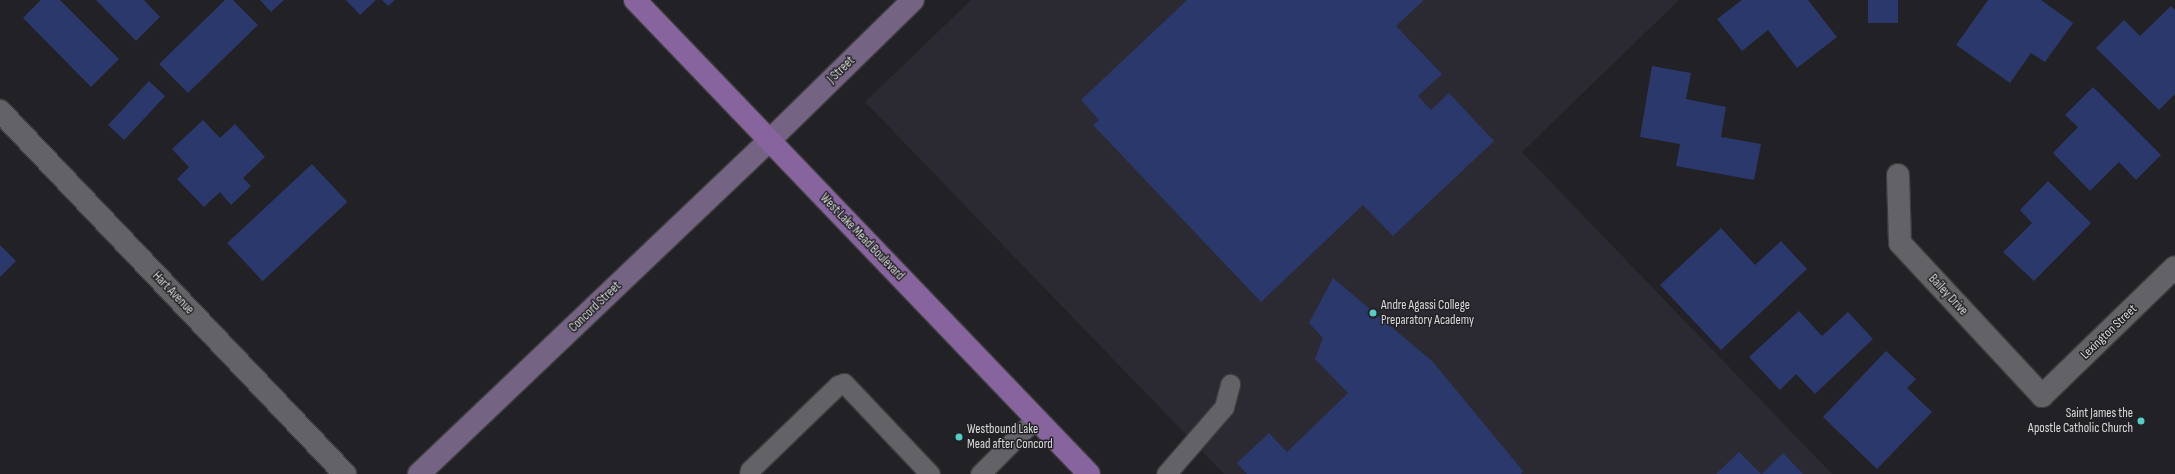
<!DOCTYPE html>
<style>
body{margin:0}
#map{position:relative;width:2175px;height:474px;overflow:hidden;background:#222125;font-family:"Sofia Sans Condensed",sans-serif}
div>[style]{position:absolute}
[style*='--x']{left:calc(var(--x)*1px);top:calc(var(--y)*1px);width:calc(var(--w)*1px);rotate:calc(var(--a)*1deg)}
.built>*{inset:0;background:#2b2a32}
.building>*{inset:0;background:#2b386b;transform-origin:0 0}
.roads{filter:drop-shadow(1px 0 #3d3d3f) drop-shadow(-1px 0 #3d3d3f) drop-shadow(0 1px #3d3d3f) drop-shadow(0 -1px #3d3d3f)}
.lane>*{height:19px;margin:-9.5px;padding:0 9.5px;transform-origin:9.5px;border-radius:9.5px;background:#626267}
.street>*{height:22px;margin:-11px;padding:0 11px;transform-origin:11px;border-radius:11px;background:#626267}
.secondary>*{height:22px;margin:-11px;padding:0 11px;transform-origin:11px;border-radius:11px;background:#756383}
.primary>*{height:22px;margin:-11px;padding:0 11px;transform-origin:11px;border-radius:11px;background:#88649f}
.dots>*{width:11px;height:11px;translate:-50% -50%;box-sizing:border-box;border:2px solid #222125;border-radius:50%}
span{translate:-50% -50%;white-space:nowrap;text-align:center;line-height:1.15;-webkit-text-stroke:3px #222125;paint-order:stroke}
.street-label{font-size:13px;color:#dadadc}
.poi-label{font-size:13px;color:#dadadc}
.left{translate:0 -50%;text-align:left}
.right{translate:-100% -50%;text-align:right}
</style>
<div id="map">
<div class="built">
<i style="clip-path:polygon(971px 0,1679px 0,1522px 152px,1832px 474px,1224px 474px,865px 102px)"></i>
</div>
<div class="building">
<i style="clip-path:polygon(41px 0,60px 0,119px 59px,91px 87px,23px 18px)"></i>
<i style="clip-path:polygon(96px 0,144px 0,160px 17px,136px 41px)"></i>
<i style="clip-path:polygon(225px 0,233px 0,258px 25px,188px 93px,159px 64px)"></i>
<i style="clip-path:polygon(260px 0,284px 0,271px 12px)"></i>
<i style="clip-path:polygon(346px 0,376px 0,360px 15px)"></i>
<i style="clip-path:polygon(382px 0,395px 0,388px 6px)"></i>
<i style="clip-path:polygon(1187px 0,1424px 0,1396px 26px,1442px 74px,1418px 96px,1431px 110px,1449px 93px,1494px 141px,1393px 236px,1363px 205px,1261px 302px,1093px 125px,1099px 120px,1081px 100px)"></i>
<i style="clip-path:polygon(1742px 0,1808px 0,1837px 37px,1797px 68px,1768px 30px,1742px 51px,1717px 19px)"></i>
<i style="left:1868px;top:0;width:30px;height:23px"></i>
<i style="clip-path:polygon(1988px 0,2041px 0,2073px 23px,2045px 62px,2031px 53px,2010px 83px,1956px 45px)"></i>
<i style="clip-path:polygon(2171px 6px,2175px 10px,2175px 94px,2159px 110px,2096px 48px,2124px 20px,2140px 36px)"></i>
<i style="clip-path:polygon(1652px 66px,1691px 73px,1686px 99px,1726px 107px,1721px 137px,1761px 144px,1754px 180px,1676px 166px,1680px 144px,1640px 137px)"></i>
<i style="left:149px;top:81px;width:22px;height:60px;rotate:43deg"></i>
<i style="clip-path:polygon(2093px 87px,2161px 155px,2136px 180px,2119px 162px,2090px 191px,2053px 153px,2078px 127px,2065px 115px)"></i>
<i style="clip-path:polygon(203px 120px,220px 138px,235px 124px,265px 157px,243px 178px,251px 186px,231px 205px,220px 192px,204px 207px,177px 179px,189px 167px,172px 149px)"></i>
<i style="left:312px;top:164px;width:52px;height:116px;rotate:47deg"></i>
<i style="clip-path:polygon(2048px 181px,2091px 223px,2034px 281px,2003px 252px,2032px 223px,2020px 210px)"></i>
<i style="clip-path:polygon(1721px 228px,1755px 265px,1781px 241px,1807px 269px,1721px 350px,1660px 285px)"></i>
<i style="clip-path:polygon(0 245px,16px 261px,0 277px)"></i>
<i style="clip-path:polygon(1333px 278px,1432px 361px,1523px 471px,1521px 474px,1247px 474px,1237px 463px,1269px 433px,1287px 452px,1348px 393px,1315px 359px,1323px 338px,1309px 323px)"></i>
<i style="clip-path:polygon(1799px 311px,1822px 336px,1848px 312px,1873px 339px,1815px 394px,1796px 374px,1780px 390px,1749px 357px)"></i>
<i style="clip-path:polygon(1886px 351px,1916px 379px,1907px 388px,1932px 412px,1877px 469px,1823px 417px)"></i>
<i style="clip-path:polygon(1739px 452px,1761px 474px,1716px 474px)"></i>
<i style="clip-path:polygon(1783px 453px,1803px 474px,1762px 474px)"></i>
</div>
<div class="roads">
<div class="lane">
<i style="--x:749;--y:474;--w:4;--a:-76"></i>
<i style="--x:750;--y:470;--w:122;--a:-44"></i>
<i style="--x:838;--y:385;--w:6;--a:-18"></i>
<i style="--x:844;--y:383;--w:125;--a:46.6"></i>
<i style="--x:980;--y:474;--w:79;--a:-45"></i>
<i style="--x:1166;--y:474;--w:89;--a:-49.1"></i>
<i style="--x:1224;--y:407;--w:24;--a:-75"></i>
</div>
<div class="street">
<i style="--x:0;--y:111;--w:501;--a:46.46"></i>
<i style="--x:1898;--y:175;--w:68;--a:88.3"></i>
<i style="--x:1900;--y:243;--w:209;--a:47.1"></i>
<i style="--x:2042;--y:396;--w:185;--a:-44.1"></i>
</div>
<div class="secondary">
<i style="--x:419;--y:474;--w:485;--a:-43.6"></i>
<i style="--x:770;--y:140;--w:200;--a:-44.4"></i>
</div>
<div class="primary">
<i style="--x:635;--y:0;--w:656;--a:46.23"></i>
</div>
</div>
<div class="dots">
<i style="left:1373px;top:313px;background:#55cec5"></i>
<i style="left:2141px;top:421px;background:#55cec5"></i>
<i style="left:959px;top:437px;background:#55cec5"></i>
</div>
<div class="street-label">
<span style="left:841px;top:70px;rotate:-44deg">J Street</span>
<span style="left:862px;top:237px;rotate:46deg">West Lake Mead Boulevard</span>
<span style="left:173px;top:293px;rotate:46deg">Hart Avenue</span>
<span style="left:1948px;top:295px;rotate:47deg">Bailey Drive</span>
<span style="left:595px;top:307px;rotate:-44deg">Concord Street</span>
<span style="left:2109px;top:332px;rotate:-44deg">Lexington Street</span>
</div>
<div class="poi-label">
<span class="left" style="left:1381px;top:313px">Andre Agassi College<br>Preparatory Academy</span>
<span class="right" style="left:2133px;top:421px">Saint James the<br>Apostle Catholic Church</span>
<span class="left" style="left:967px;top:437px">Westbound Lake<br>Mead after Concord</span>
</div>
</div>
